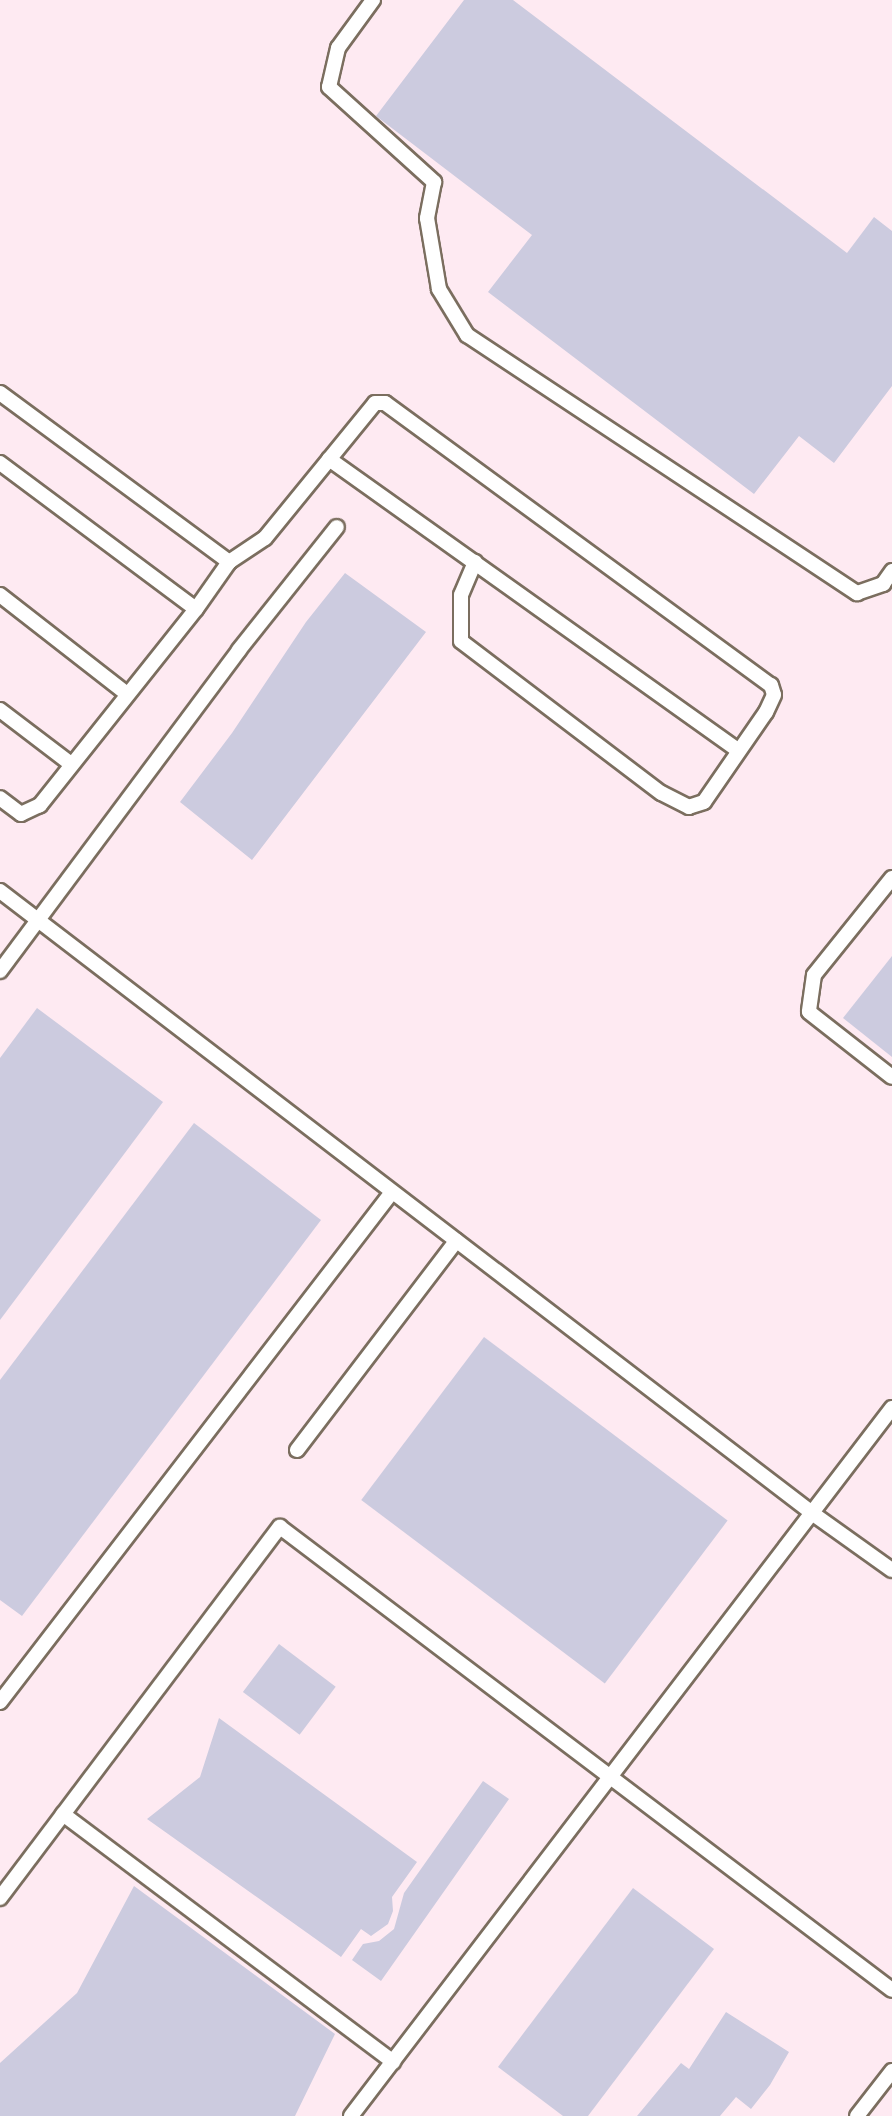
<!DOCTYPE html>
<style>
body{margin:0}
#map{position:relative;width:892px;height:2116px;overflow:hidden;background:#fff9f2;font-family:"Exo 2",sans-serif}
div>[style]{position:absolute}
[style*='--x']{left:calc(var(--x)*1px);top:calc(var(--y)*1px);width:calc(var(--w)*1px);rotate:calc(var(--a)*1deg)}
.industrial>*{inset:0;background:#feeaf2;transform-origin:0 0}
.building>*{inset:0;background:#cccbdf;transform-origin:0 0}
.roads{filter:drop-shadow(2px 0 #7b6e5f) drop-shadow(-2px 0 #7b6e5f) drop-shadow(0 2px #7b6e5f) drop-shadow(0 -2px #7b6e5f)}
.lane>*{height:14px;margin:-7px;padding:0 7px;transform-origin:7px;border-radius:7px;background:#fff}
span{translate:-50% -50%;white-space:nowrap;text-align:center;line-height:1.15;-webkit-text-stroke:6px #fff;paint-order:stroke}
</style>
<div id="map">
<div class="industrial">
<i style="left:0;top:0;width:892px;height:2116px"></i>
</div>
<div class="building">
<i style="clip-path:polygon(464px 0,513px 0,847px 253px,874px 217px,892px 231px,892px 386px,834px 463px,799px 436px,754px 494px,488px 292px,532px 235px,376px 116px)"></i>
<i style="clip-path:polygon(345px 573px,426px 632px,252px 860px,180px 802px,232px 733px,306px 622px)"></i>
<i style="clip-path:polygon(892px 956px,892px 1057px,843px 1018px)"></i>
<i style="clip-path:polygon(37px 1008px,163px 1102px,0 1320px,0 1058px)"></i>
<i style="clip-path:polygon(194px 1123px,321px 1220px,22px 1616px,0 1600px,0 1380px)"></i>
<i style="left:484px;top:1337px;width:305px;height:204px;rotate:37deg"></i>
<i style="left:279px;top:1644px;width:71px;height:60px;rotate:37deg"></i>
<i style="clip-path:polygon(219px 1718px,417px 1862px,392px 1897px,393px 1911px,388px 1924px,371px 1936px,361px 1929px,341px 1957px,147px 1819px,200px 1777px)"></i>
<i style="clip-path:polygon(483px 1781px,509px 1799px,381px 1981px,352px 1960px,363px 1944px,379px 1941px,394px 1929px,404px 1893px)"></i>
<i style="clip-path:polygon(134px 1886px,335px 2034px,295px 2116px,0 2116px,0 2063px,77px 1993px)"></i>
<i style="clip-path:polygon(633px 1888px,714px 1949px,588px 2116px,563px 2116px,498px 2067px)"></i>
<i style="clip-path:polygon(726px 2012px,789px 2052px,770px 2085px,751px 2109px,736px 2097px,720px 2116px,637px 2116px,681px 2063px,689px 2069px)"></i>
</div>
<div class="roads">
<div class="lane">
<i style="--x:373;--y:0;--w:59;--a:126.1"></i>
<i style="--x:338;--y:48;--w:40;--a:103"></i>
<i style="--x:329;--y:87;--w:142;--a:42.1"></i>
<i style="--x:434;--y:182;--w:37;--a:101"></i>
<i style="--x:427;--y:218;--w:72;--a:80.4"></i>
<i style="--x:439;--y:289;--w:54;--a:58.7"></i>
<i style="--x:467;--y:335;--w:468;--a:33.5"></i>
<i style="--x:857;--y:593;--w:28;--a:-19"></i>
<i style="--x:883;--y:584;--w:16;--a:-55"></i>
<i style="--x:0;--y:393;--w:285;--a:36.4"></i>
<i style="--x:229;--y:562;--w:43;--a:-33.7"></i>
<i style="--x:265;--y:538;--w:174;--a:-50.8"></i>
<i style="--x:375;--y:403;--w:10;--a:0"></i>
<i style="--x:385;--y:403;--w:478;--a:36.2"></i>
<i style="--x:771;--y:685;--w:10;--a:73"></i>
<i style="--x:774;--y:695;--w:19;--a:115"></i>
<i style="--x:766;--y:712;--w:109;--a:124.6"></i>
<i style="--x:704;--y:802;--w:16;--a:162"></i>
<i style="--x:689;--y:807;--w:31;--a:-153"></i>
<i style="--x:661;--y:793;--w:251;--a:-142.8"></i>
<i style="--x:461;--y:641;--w:46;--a:-90"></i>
<i style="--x:461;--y:595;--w:36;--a:-67"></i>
<i style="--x:329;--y:459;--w:503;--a:35.46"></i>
<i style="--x:0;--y:463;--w:244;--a:36.7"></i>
<i style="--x:196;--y:609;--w:251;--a:128.5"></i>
<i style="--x:40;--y:805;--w:21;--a:155"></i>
<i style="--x:21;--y:814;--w:26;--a:-143"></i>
<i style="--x:0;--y:595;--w:161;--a:37.9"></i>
<i style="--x:196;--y:609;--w:57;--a:-54.9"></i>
<i style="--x:0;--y:710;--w:89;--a:37.3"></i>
<i style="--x:892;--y:878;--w:124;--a:128.8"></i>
<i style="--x:814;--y:975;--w:37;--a:98"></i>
<i style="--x:809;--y:1012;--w:105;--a:38.1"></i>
<i style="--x:0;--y:891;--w:1023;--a:37.45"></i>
<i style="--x:812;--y:1513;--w:98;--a:35.5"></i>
<i style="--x:0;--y:971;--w:400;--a:-53.3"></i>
<i style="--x:239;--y:650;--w:157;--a:-51.5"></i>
<i style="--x:297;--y:1450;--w:263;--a:-52.7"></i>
<i style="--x:0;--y:1702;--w:643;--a:-52.45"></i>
<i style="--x:63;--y:1814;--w:413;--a:36.9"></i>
<i style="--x:0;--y:1898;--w:465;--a:-53"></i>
<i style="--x:280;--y:1527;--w:767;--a:37.11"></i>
<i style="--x:351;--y:2116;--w:891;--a:-52.62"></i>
<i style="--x:857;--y:2116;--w:57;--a:-52.1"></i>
</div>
</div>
</div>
